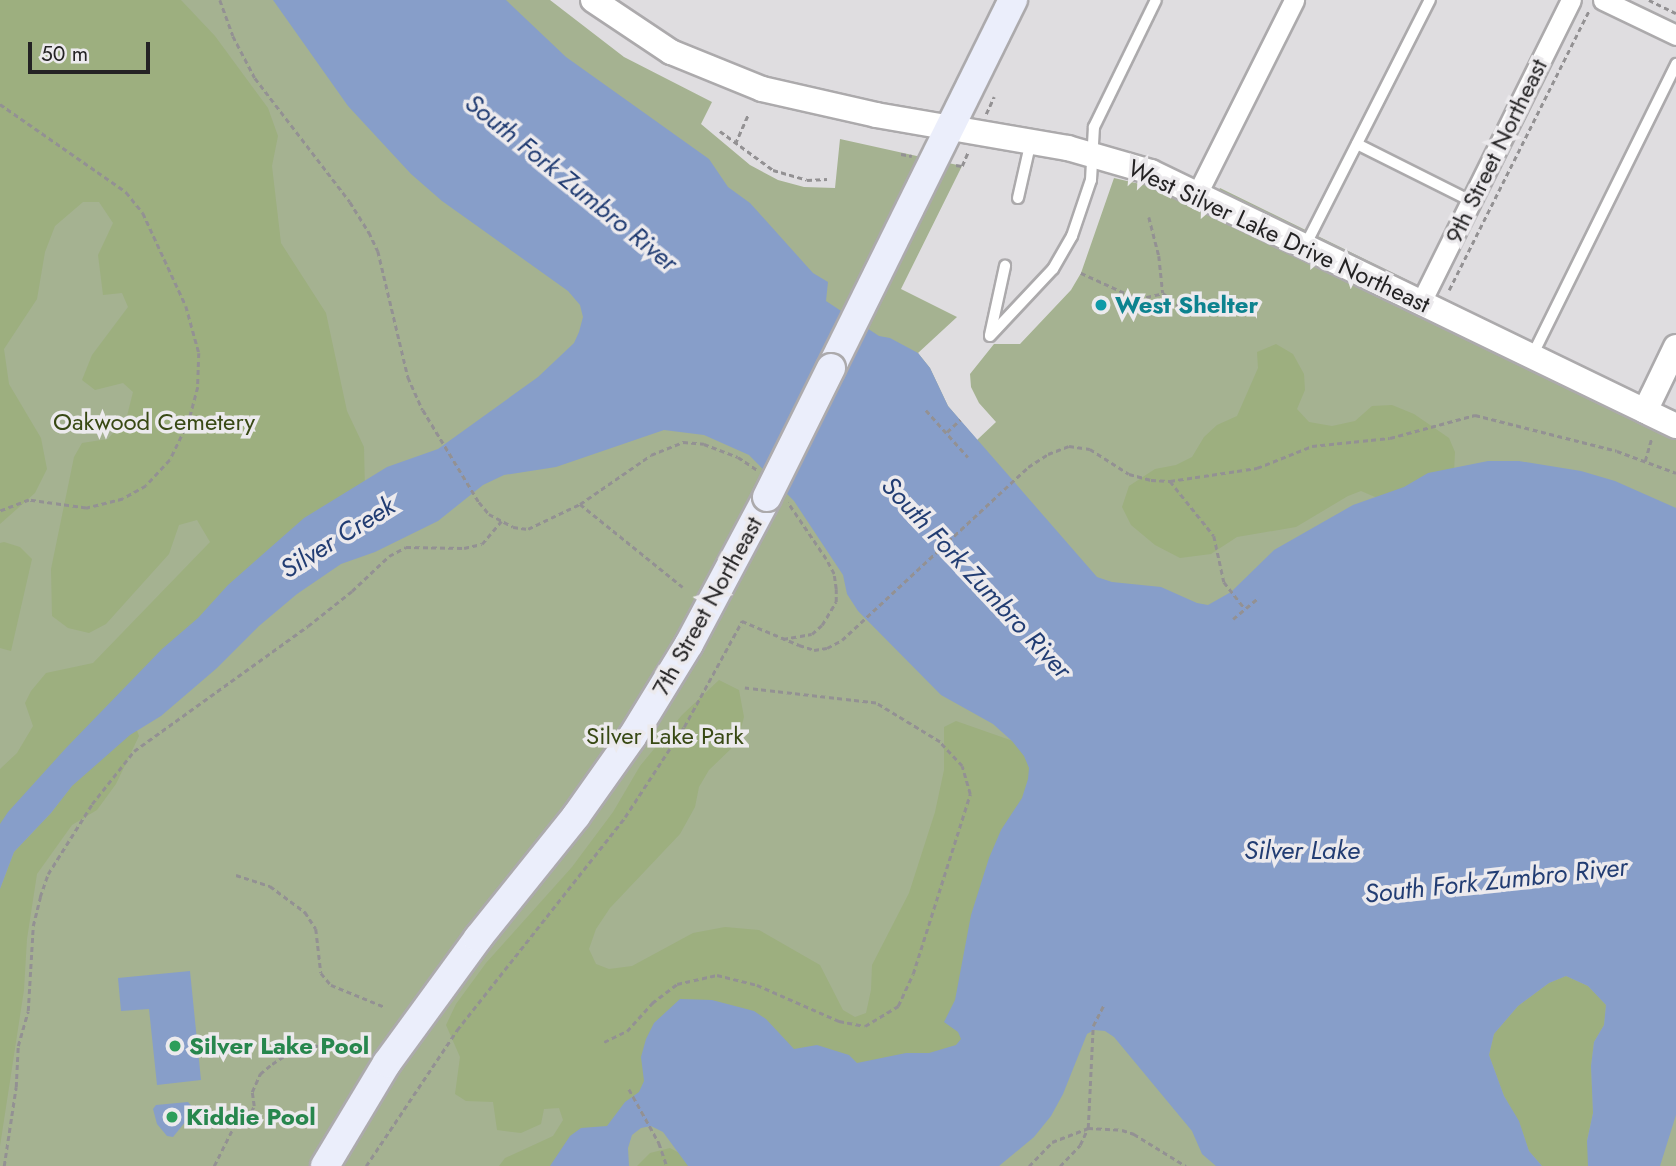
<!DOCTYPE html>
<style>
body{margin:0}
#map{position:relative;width:1676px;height:1166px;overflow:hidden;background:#dfdde0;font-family:Jost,sans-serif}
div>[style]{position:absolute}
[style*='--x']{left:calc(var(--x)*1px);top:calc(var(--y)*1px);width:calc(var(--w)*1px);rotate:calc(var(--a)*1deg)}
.green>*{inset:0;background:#a5b291}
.forest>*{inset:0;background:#9daf7f}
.water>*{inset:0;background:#879ec9}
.path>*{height:2.5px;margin-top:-1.25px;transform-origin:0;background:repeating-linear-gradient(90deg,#939193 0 5px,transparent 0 8.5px)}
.roads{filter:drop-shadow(2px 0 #acaaac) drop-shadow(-2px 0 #acaaac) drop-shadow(0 2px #acaaac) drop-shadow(0 -2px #acaaac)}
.service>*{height:10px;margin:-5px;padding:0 5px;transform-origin:5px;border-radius:5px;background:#fff}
.minor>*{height:19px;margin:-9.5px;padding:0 9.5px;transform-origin:9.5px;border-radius:9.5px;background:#fff}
.tertiary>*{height:24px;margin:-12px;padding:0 12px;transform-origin:12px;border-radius:12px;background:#fff}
.secondary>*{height:28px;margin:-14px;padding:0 14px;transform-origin:14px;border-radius:14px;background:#ebeefb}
.bridges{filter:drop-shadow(2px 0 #acaaac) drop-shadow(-2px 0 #acaaac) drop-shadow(0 2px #acaaac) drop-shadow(0 -2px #acaaac)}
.secondary-bridge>*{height:28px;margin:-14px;padding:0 14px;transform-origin:14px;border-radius:14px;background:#ebeefb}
.dots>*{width:19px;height:19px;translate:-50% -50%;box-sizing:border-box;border:4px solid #eceaed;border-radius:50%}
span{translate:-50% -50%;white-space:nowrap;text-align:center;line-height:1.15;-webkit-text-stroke:7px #eceaed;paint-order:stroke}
.street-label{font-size:24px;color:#242324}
.culture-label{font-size:24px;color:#0d838f;font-weight:700}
.left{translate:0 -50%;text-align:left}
.park-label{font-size:24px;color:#384914}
.leisure-label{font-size:24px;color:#27864d;font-weight:700}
.water-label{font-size:26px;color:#223d73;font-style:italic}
.scale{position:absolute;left:28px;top:42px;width:122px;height:32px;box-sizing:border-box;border:4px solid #242324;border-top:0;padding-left:9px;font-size:21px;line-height:24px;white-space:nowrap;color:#242324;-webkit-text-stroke:5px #eceaed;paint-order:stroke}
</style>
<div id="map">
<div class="green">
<i style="clip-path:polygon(0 0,550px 0,624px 57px,712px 102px,701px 124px,750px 165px,778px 180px,804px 187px,835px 188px,840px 139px,962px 166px,901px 289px,957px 317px,918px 353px,930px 368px,948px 406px,977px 440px,996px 422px,979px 403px,971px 387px,970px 374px,994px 344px,1020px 344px,1071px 290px,1081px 273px,1114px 178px,1153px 187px,1208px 213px,1220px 188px,1676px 412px,1676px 1166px,0 1166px)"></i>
</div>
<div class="forest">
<i style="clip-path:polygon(0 0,181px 0,215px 36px,268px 108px,278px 136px,272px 166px,281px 243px,326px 313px,347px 411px,364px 447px,365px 491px,0 837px,0 769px,17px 753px,33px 726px,25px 703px,31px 691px,46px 673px,93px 663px,210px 542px,197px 520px,179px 525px,169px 554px,106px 624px,89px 633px,68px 628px,52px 616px,51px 569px,74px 457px,82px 443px,108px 439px,127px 416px,133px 392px,123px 383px,95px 390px,82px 380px,92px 355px,128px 307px,122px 293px,103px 295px,98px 255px,113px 223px,99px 202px,83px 202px,55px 226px,45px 252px,37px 299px,4px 349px,9px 384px,41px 438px,47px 469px,35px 493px,0 524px)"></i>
<i style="clip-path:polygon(1276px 344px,1293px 354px,1304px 374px,1305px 390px,1297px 409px,1309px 422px,1332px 426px,1355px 421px,1372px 406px,1392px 405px,1414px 414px,1449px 438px,1455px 452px,1454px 472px,1389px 503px,1361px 491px,1348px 496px,1296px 527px,1237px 537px,1211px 554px,1180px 558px,1155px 545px,1131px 525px,1122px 507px,1129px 486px,1155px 469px,1176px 465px,1192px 457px,1204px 437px,1217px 425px,1237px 416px,1258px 368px,1257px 352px)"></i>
<i style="clip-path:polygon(4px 542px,20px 547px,32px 559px,11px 651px,0 648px,0 543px)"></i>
<i style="clip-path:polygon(719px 680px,739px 690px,744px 717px,737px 743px,709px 770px,699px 787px,695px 807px,680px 834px,610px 908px,596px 929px,589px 949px,596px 964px,609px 969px,632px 966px,693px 933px,725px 927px,759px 930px,820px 965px,843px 1010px,855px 1017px,866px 1013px,871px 990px,872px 965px,909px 893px,935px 812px,944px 770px,944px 727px,956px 721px,1030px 747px,1036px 769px,969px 1050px,645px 1094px,566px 1166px,499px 1166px,505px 1158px,553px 1136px,563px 1120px,559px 1108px,544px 1109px,541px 1124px,521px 1133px,497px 1130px,493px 1102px,466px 1101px,455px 1094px,460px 1057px,446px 1025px,456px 1004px,486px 963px,572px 867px,613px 812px,640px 766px,682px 715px)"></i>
<i style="clip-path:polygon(135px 725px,139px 736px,116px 784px,97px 810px,72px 825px,37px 874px,27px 939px,24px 990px,0 1146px,0 889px,14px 852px,51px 813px,107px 740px)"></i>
<i style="clip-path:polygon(1566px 976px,1588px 986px,1606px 1005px,1604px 1025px,1594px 1042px,1591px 1066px,1593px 1113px,1587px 1140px,1590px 1162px,1588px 1166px,1542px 1166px,1529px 1151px,1519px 1122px,1504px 1096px,1489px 1055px,1494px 1034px,1518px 1006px,1549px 983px)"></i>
<i style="clip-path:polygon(670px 1148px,703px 1166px,637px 1166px,650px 1153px)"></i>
</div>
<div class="water">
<i style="clip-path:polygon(273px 0,506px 0,566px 57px,709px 159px,728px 187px,750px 203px,813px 273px,828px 282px,826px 301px,879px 336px,890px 338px,918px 353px,930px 368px,948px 406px,1097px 577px,1112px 582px,1161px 587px,1197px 603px,1208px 605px,1231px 592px,1274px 550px,1353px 505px,1404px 487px,1428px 473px,1488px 461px,1519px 461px,1581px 471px,1615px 481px,1676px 508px,1676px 1115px,1660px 1166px,1588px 1166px,1587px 1141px,1593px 1113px,1591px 1066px,1594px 1042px,1604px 1025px,1606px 1005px,1588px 986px,1566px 976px,1549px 983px,1518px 1006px,1494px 1034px,1489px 1055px,1504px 1096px,1519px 1121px,1529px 1151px,1542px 1166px,1216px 1166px,1202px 1154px,1192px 1131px,1114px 1037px,1105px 1031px,1094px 1030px,1087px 1034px,1063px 1094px,1051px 1116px,1034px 1137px,999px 1166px,688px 1166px,663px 1132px,651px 1126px,641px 1128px,632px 1135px,628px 1148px,629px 1166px,550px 1166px,570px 1136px,581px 1128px,607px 1126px,625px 1102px,639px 1092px,644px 1081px,641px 1057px,646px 1039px,654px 1023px,680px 999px,712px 1000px,754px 1011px,766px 1019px,794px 1049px,817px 1045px,849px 1055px,857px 1063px,906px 1053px,929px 1053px,956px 1045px,961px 1039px,958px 1032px,944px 1022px,955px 1000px,971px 915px,989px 858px,1001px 830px,1022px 798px,1028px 779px,1029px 768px,1024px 756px,1012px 741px,993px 724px,941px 695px,858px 611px,847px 594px,843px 575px,794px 501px,749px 455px,704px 435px,664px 430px,556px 467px,504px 475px,483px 485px,438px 521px,375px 552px,341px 564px,297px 594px,259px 626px,217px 668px,161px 716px,130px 735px,72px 786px,51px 813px,14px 852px,0 889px,0 824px,8px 812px,66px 748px,162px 649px,198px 618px,228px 585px,304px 518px,387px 467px,438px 449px,538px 377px,574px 343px,579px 332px,583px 317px,580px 305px,568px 291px,442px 201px,411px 174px,348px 106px)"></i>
<i style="clip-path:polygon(190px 971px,201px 1080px,157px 1085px,149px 1009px,121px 1011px,118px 978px)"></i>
<i style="clip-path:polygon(188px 1102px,195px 1110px,173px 1137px,167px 1136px,157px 1124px,153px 1109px,156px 1105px)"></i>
</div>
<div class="path">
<i style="--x:220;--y:0;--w:38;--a:70"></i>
<i style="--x:233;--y:36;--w:47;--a:62.4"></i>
<i style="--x:255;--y:78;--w:156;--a:52.5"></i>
<i style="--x:350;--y:202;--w:36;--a:58"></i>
<i style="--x:369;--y:232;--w:21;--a:65"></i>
<i style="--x:378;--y:251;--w:130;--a:76.6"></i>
<i style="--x:408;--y:377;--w:36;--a:66"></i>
<i style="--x:423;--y:410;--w:108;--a:58.7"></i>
<i style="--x:479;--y:502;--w:16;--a:50"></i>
<i style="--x:489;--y:514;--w:27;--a:28"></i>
<i style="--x:513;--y:527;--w:15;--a:8"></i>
<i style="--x:528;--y:529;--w:58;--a:-25.7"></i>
<i style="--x:580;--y:504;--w:86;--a:-34.6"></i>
<i style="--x:651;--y:455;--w:35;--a:-22"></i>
<i style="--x:683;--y:442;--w:21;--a:5"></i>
<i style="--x:704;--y:444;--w:36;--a:21"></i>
<i style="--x:738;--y:457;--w:23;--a:34"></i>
<i style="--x:1649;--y:0;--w:30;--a:26"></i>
<i style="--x:0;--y:104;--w:154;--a:34.9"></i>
<i style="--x:126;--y:192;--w:27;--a:51"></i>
<i style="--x:143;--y:213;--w:102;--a:65.2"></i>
<i style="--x:186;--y:306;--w:49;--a:74.5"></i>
<i style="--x:199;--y:353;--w:34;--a:92"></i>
<i style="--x:198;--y:387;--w:35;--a:105"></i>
<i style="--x:189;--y:421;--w:43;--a:116"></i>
<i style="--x:170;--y:460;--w:35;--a:133"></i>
<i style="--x:146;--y:486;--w:26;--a:151"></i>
<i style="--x:123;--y:499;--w:38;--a:166"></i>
<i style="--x:86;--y:508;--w:58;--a:-172"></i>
<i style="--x:29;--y:500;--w:31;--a:159"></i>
<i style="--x:986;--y:114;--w:19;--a:-65"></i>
<i style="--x:720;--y:131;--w:66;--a:36.3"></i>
<i style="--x:773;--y:170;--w:35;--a:16"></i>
<i style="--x:807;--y:180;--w:20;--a:-3"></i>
<i style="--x:735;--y:144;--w:32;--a:-66"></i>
<i style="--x:901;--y:154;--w:11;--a:10"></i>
<i style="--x:956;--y:165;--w:6;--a:9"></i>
<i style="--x:962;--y:166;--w:15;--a:-67"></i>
<i style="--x:1149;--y:217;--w:40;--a:75.6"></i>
<i style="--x:1159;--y:256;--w:37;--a:84"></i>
<i style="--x:1163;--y:293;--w:28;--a:39"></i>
<i style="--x:1081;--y:273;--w:63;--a:24.5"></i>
<i style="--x:1138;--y:299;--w:26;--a:-13"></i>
<i style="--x:1449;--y:290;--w:314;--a:-63.4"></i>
<i style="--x:926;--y:410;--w:63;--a:48.2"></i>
<i style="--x:947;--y:432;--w:18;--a:-43"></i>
<i style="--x:1645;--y:461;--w:25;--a:-74"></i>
<i style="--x:1170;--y:481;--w:70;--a:51.3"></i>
<i style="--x:1214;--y:536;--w:47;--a:77.7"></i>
<i style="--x:1224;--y:582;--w:34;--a:52"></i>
<i style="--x:580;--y:504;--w:132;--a:38.9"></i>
<i style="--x:1233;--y:619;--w:33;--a:-40"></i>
<i style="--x:783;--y:639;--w:29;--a:-10"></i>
<i style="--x:812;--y:634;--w:13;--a:-42"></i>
<i style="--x:822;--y:625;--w:27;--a:-59"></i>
<i style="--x:836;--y:602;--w:13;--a:-90"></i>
<i style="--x:836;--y:589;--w:15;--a:-98"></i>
<i style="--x:834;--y:574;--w:17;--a:-118"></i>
<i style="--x:826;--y:559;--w:68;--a:-124.2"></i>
<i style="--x:236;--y:875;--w:36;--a:18"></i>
<i style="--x:270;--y:886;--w:44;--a:36.6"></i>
<i style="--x:305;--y:912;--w:20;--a:57"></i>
<i style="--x:316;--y:929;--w:44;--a:83.5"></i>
<i style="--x:321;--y:973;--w:16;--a:50"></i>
<i style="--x:331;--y:985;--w:58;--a:22.2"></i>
<i style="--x:604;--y:1042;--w:25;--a:-26"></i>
<i style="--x:627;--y:1031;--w:38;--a:-48"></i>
<i style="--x:652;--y:1003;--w:31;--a:-37"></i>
<i style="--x:677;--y:984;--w:41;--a:-12.7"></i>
<i style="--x:717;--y:975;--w:41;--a:14"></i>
<i style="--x:757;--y:985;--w:90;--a:23.7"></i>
<i style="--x:839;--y:1021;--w:26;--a:11"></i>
<i style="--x:865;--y:1026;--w:39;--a:-31"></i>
<i style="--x:898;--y:1006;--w:35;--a:-65"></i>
<i style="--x:913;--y:974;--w:189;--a:-72.4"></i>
<i style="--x:970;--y:794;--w:29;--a:-106"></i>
<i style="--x:962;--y:766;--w:33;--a:-133"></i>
<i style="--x:940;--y:742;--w:75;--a:-148.6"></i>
<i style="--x:876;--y:703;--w:132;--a:-173.5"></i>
<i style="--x:629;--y:1089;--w:62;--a:60.9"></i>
<i style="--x:659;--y:1143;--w:24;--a:71"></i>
<i style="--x:4;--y:1166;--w:80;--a:-81.4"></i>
<i style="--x:16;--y:1087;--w:41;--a:-87.2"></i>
<i style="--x:18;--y:1046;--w:36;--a:-74"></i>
<i style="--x:28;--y:1011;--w:85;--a:-86.6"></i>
<i style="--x:33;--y:926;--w:30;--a:-76"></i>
<i style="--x:40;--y:897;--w:24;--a:-71"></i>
<i style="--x:48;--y:874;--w:83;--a:-57.8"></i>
<i style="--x:92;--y:804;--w:68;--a:-51.6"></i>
<i style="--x:134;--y:751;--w:214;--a:-35.7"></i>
<i style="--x:308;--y:626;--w:56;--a:-38.5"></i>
<i style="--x:352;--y:591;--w:51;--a:-43.4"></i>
<i style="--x:389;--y:556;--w:19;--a:-28"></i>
<i style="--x:406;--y:547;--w:58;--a:1"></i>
<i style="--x:464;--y:548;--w:18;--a:-13"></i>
<i style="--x:482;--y:544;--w:30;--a:-50"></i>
<i style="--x:214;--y:1166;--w:54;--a:-63.4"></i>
<i style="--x:238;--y:1118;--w:14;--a:-25"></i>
<i style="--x:251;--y:1112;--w:7;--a:-63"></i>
<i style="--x:254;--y:1106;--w:14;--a:-98"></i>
<i style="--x:252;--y:1092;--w:20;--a:-66"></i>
<i style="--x:260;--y:1074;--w:16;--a:-40"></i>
<i style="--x:272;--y:1064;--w:20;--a:-33"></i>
<i style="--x:289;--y:1053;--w:25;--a:-16"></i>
<i style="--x:313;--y:1046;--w:21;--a:-3"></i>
<i style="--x:334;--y:1045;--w:23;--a:10"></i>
<i style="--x:366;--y:1166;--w:164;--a:-56.2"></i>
<i style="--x:457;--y:1030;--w:271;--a:-51.7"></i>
<i style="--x:625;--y:817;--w:108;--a:-56.8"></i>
<i style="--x:684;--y:727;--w:121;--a:-61.3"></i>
<i style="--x:742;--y:621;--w:62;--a:22.8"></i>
<i style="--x:799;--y:645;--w:16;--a:18"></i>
<i style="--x:814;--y:650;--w:13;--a:-9"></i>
<i style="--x:827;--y:648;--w:17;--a:-28"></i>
<i style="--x:842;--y:640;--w:254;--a:-42.9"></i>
<i style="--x:1028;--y:467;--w:24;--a:-33"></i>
<i style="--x:1048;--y:454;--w:22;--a:-21"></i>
<i style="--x:1069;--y:446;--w:21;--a:8"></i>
<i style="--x:1090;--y:449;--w:46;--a:32.7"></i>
<i style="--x:1129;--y:474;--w:23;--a:15"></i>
<i style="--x:1151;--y:480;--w:19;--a:3"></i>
<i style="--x:1170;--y:481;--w:88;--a:-8.5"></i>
<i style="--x:1257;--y:468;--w:59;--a:-21.8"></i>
<i style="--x:1312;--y:446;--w:78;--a:-5.9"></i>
<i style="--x:1390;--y:438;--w:88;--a:-15.1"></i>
<i style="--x:1475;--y:415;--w:146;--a:14.2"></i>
<i style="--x:1617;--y:451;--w:63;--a:20.4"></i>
<i style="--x:1029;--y:1166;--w:33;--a:-46"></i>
<i style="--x:1052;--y:1142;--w:39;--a:-21"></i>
<i style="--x:1088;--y:1128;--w:34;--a:3"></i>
<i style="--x:1122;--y:1130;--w:13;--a:18"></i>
<i style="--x:1134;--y:1134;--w:61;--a:31.6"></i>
<i style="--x:1060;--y:1166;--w:29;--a:-46"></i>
<i style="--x:1080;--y:1145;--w:19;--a:-65"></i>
<i style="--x:1088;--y:1128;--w:102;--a:-87.2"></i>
<i style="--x:1093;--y:1026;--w:25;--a:-63"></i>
</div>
<div class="roads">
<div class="service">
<i style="--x:1357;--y:144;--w:127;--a:26.6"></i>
<i style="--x:1018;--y:198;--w:58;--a:-77.2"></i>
<i style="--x:1305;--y:246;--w:276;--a:-63.1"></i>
<i style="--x:990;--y:335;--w:71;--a:-77.7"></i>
<i style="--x:990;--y:336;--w:92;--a:-46.8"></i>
<i style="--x:1053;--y:269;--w:38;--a:-60"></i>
<i style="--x:1072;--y:236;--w:59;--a:-71.3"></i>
<i style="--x:1091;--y:180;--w:53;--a:-86.8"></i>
<i style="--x:1094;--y:127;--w:141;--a:-64"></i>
<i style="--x:1532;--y:356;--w:326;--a:-63.7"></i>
</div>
<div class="minor">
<i style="--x:1603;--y:0;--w:81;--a:25.6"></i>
<i style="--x:1197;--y:194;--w:217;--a:-63.4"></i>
<i style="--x:1421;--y:302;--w:337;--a:-63.6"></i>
</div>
<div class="tertiary">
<i style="--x:593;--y:0;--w:94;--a:33.7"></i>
<i style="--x:671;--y:52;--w:98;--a:22.1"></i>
<i style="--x:762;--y:89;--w:117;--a:12.8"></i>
<i style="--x:876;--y:115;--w:195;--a:9.8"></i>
<i style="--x:1068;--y:148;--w:86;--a:16.1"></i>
<i style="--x:1151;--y:172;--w:583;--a:25.82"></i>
<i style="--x:1645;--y:411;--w:71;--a:-64.2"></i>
</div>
<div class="secondary">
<i style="--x:831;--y:368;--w:411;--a:-63.7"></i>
<i style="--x:325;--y:1166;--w:120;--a:-59"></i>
<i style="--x:387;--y:1063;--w:155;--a:-53.9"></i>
<i style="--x:478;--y:938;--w:156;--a:-51.2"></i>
<i style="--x:576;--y:816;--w:97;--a:-54.7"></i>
<i style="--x:632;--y:737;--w:109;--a:-58.5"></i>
<i style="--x:689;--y:644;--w:166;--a:-62"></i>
</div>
</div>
<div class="bridges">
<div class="secondary-bridge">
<i style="--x:767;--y:497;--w:144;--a:-63.6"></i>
</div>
</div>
<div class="dots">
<i style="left:1101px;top:305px;background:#0f9aa8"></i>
<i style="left:175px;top:1046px;background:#2e9e5b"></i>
<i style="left:172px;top:1117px;background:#2e9e5b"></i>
</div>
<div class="street-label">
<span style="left:1496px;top:151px;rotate:-64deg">9th Street Northeast</span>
<span style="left:1279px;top:236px;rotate:25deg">West Silver Lake Drive Northeast</span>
<span style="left:707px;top:606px;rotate:-61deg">7th Street Northeast</span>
</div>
<div class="culture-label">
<span class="left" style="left:1115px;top:305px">West Shelter</span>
</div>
<div class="park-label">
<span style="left:154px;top:422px">Oakwood Cemetery</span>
<span style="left:665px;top:736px">Silver Lake Park</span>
</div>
<div class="leisure-label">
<span class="left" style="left:189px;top:1046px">Silver Lake Pool</span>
<span class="left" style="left:186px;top:1117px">Kiddie Pool</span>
</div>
<div class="water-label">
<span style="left:571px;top:183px;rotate:39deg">South Fork Zumbro River</span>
<span style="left:338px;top:538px;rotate:-32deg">Silver Creek</span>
<span style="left:976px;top:578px;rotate:47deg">South Fork Zumbro River</span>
<span style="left:1302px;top:851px">Silver Lake</span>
<span style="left:1496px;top:881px;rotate:-6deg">South Fork Zumbro River</span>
</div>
<div class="scale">50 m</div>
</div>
